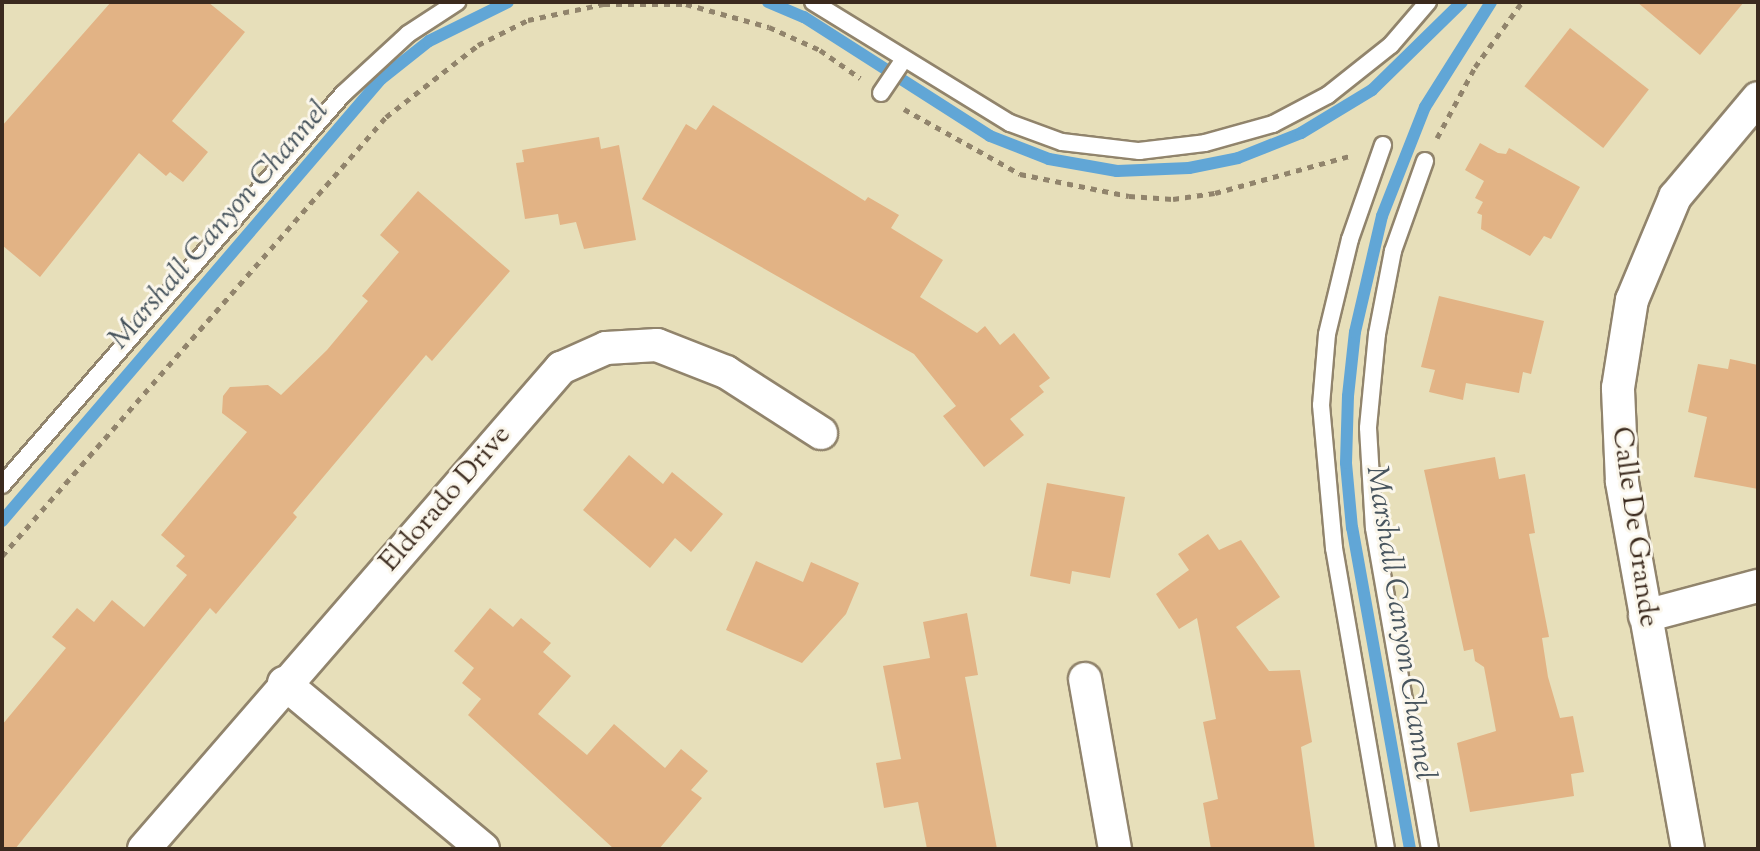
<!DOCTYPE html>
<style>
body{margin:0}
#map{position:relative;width:1760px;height:851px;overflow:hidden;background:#e7dfba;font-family:"Sorts Mill Goudy",serif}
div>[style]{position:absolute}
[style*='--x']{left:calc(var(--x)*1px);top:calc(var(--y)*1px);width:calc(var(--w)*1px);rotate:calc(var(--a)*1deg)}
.stream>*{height:12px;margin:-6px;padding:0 6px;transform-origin:6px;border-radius:6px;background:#61a6d6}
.building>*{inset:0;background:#e2b385;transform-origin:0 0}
.path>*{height:5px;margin-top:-2.5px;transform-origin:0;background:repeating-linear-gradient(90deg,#91846c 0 6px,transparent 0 12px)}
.roads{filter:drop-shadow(2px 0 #91846c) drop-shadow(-2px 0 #91846c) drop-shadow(0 2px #91846c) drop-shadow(0 -2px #91846c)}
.service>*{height:16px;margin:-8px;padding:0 8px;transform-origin:8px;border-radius:8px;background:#fff}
.minor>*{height:32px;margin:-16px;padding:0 16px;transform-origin:16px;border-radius:16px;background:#fff}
span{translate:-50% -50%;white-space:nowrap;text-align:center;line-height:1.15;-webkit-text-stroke:6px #fbf7ec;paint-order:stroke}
.street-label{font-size:28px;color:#3b2a1e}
.water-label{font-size:30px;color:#48555e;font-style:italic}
.frame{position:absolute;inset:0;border:4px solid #3b2a1e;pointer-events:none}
</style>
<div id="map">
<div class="stream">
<i style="--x:768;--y:2;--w:39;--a:23"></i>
<i style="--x:804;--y:17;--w:221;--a:32.6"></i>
<i style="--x:990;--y:136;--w:63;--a:21.3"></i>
<i style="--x:1049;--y:159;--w:69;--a:10"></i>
<i style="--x:1117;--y:171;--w:72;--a:-2.4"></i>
<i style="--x:1189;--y:168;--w:50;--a:-11.5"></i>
<i style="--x:1238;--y:158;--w:68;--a:-21.6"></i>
<i style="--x:1301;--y:133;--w:83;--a:-31.2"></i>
<i style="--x:1372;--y:90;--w:126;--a:-44.4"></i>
<i style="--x:2;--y:521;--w:582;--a:-49.39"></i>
<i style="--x:381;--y:79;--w:61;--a:-38.4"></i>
<i style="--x:429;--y:41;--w:88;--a:-26.3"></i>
<i style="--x:1410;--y:849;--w:326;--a:-100.2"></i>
<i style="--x:1352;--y:528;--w:65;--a:-95.3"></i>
<i style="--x:1346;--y:463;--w:67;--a:-88.3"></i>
<i style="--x:1348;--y:396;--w:64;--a:-83.8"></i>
<i style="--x:1355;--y:332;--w:119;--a:-76.9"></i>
<i style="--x:1382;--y:216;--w:117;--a:-68.5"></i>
<i style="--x:1425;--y:107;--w:124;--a:-57.8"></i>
</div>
<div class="building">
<i style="clip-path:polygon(111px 2px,208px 2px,245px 32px,172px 121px,208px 152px,183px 182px,170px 172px,166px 176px,139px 153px,40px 277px,2px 245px,2px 126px)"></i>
<i style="clip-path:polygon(1637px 2px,1744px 2px,1700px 55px)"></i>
<i style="left:1570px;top:28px;width:100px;height:74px;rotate:38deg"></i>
<i style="clip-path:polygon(713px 105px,865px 201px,868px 197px,899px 215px,891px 228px,943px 260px,920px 297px,977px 333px,985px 326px,1000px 345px,1014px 333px,1050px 378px,1039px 386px,1044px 392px,1010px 419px,1024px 435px,984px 467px,943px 416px,956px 406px,914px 354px,642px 199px,686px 124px,696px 130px)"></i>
<i style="clip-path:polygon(599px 137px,601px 149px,619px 145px,636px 240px,584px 249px,576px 222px,560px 225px,558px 214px,525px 219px,516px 163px,524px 162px,522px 150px)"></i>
<i style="clip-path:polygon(1480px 143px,1498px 153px,1506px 154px,1509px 148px,1580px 187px,1551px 239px,1544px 236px,1530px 256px,1481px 229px,1482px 215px,1477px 213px,1483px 202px,1475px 198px,1484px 181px,1465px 170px)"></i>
<i style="clip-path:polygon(418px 191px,510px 271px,432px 361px,426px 355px,293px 513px,297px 517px,216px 614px,210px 608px,15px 849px,2px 849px,2px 725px,66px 648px,52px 637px,77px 608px,94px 622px,112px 600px,144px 627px,187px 575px,176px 566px,185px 556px,161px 535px,247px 432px,222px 413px,223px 396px,230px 387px,268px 385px,281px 395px,327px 350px,368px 301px,362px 296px,399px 252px,380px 235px)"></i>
<i style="clip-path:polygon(1439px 296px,1544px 321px,1531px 374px,1523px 372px,1519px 393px,1466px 383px,1463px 400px,1429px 392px,1435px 370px,1421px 367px)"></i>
<i style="clip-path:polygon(1730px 359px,1758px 365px,1758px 489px,1694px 477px,1707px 417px,1688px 412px,1698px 364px,1728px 369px)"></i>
<i style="clip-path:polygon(629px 455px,663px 484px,672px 472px,723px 514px,691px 552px,675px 538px,650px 568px,583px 510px)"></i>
<i style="clip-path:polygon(1495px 457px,1499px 479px,1525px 474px,1535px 533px,1529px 534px,1549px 637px,1542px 638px,1548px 677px,1560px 718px,1573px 716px,1584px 772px,1571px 774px,1574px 796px,1470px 812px,1457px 743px,1496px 731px,1484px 667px,1475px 661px,1473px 649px,1464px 651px,1424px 470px)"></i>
<i style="clip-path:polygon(1047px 483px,1125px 497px,1110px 578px,1072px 571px,1070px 584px,1030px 576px)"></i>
<i style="clip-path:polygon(1208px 534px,1219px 550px,1241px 540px,1280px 597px,1236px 627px,1269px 671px,1300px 670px,1312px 742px,1301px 747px,1315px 849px,1211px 849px,1203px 803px,1218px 799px,1203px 722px,1216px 719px,1197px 618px,1179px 629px,1156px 594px,1189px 570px,1178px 554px)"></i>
<i style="clip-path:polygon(756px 561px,803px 582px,811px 562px,859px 583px,846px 614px,802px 663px,726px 630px)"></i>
<i style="clip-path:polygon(490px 608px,513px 627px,521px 618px,551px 643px,543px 652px,571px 676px,538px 714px,587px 755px,614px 724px,665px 768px,681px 749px,708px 771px,691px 790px,702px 798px,659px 849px,614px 849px,468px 715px,481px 699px,462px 683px,474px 668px,454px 651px)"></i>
<i style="clip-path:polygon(967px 613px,978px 675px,965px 677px,997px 849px,927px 849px,918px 802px,884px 808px,876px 763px,901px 759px,883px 666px,930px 658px,923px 622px)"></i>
</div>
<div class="path">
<i style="--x:904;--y:109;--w:133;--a:29.3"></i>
<i style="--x:1020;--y:174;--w:111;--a:11.4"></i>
<i style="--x:1129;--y:196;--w:44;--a:3.9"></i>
<i style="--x:1173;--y:199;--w:42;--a:-8.1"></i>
<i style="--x:1215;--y:193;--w:139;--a:-15.4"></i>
<i style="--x:1437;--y:138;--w:81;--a:-61.8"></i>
<i style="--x:1475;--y:67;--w:80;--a:-54.1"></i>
<i style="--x:2;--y:556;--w:583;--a:-48.82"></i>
<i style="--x:386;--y:117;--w:117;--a:-38"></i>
<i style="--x:478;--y:45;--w:56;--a:-26.6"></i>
<i style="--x:528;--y:20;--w:78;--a:-11.9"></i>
<i style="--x:604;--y:4;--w:82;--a:0"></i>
<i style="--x:686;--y:4;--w:86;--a:15.5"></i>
<i style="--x:769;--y:27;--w:56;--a:24.3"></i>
<i style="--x:820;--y:50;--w:49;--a:35"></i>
</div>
<div class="roads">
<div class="service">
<i style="--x:813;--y:2;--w:231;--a:31.6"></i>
<i style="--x:1010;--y:123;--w:55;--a:20.1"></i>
<i style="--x:1062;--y:142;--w:78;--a:6.7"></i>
<i style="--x:1139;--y:151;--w:66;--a:-6.9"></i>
<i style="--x:1205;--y:143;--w:71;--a:-15.6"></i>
<i style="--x:1273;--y:124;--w:62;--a:-27.8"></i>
<i style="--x:1328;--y:95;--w:80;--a:-38.4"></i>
<i style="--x:1391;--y:45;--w:57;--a:-49.3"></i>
<i style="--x:881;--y:93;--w:41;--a:-55.9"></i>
<i style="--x:1383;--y:145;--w:100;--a:109.3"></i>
<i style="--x:1350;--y:239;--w:98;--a:103.6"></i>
<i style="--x:1327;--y:334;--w:71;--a:94.8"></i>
<i style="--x:1321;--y:405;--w:144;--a:84.8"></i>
<i style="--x:1334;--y:548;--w:305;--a:80.2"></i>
<i style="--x:1425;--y:161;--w:96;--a:109.6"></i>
<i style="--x:1393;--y:251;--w:85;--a:100.9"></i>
<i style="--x:1377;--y:334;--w:94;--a:95.5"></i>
<i style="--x:1368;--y:428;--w:100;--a:86.6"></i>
<i style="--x:1374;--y:528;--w:326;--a:80.1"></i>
<i style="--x:2;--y:485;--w:519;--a:-48.91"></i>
<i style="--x:343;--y:94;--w:88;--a:-42.7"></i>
<i style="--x:408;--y:34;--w:59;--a:-33.1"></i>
</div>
<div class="minor">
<i style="--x:1645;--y:616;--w:117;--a:-14.9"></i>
<i style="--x:1085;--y:679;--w:173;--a:80"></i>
<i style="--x:284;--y:683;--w:259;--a:39.8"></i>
<i style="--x:144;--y:849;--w:637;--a:-49.08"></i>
<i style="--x:561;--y:368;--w:49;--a:-24"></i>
<i style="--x:606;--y:348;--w:51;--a:-3.4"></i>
<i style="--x:657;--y:345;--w:74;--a:21.4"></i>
<i style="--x:726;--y:372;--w:113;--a:32.7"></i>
<i style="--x:1688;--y:849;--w:374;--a:-100.2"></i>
<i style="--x:1622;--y:481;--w:93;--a:-92.5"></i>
<i style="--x:1618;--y:388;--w:89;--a:-81"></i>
<i style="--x:1632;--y:300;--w:112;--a:-67.3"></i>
<i style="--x:1675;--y:197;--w:129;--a:-50"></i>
</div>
</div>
<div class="street-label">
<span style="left:446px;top:499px;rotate:-49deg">Eldorado Drive</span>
<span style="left:1634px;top:527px;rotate:82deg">Calle De Grande</span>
</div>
<div class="water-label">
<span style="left:220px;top:226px;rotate:-49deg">Marshall Canyon Channel</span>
<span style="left:1399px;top:623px;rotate:81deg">Marshall Canyon Channel</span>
</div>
<div class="frame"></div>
</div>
